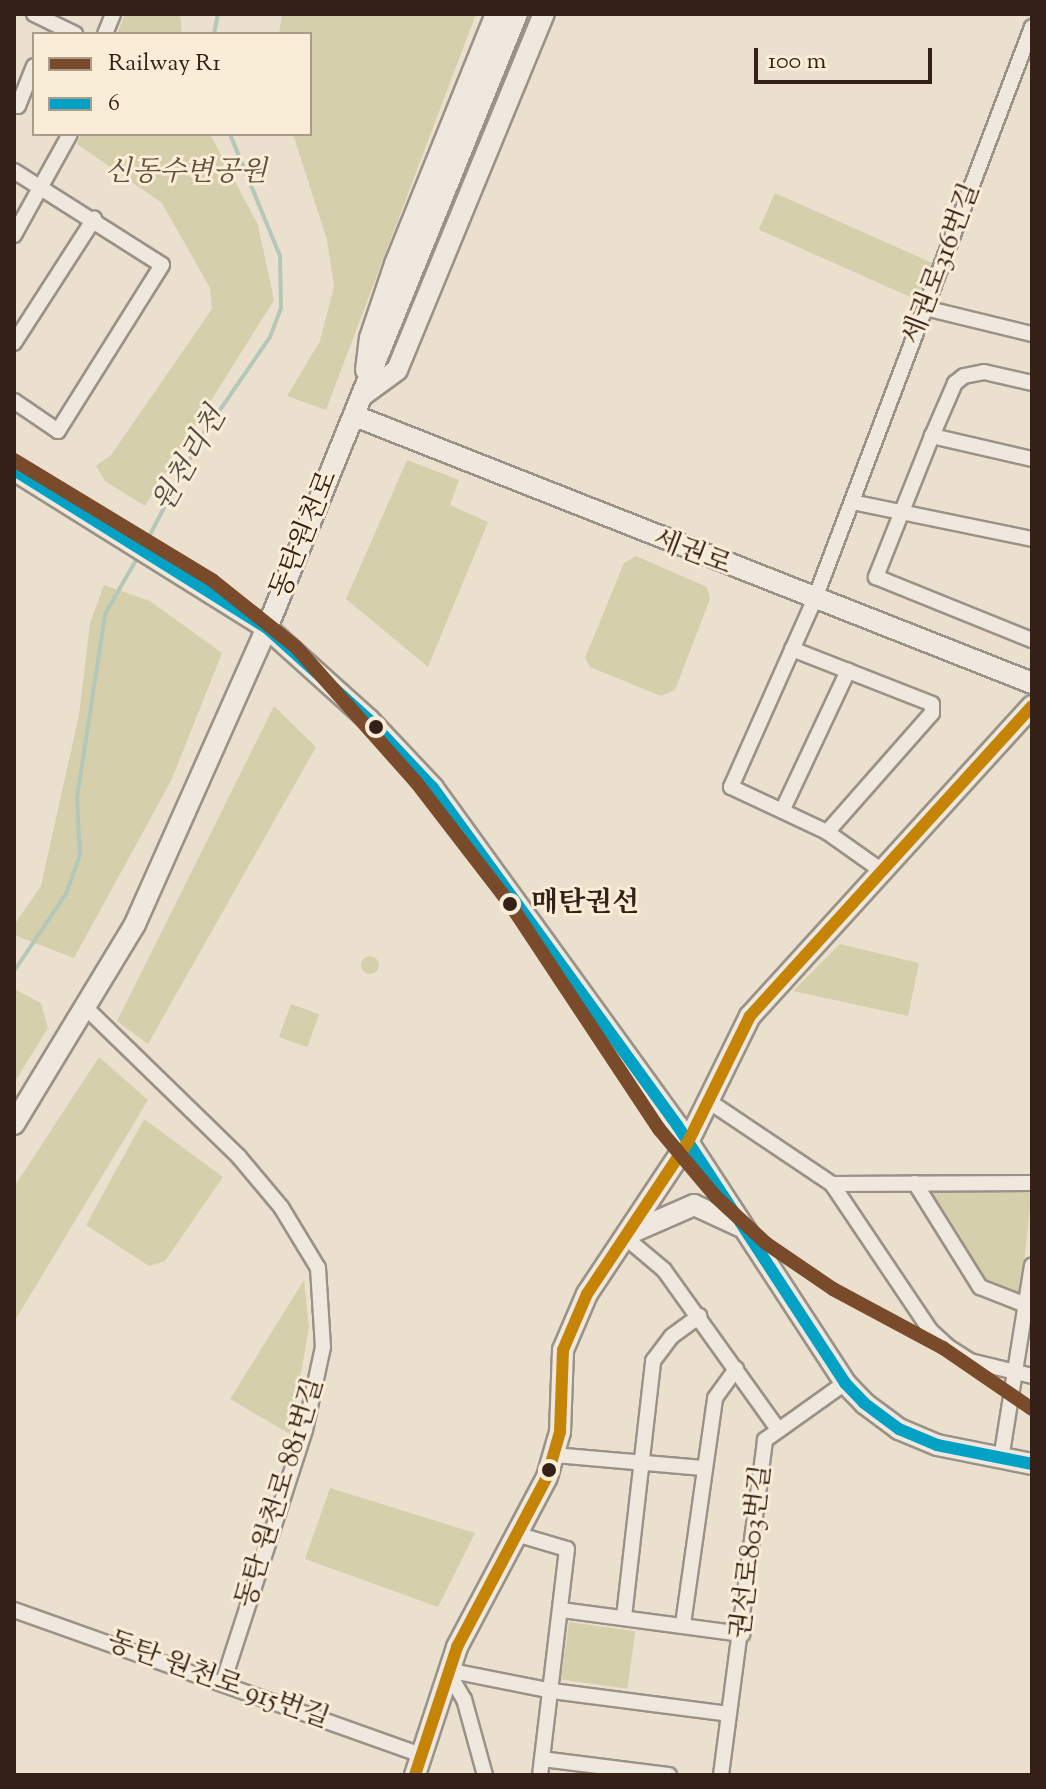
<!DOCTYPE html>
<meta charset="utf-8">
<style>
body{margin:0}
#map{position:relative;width:1046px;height:1789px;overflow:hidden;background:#ebe0ce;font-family:"Sorts Mill Goudy","Noto Serif KR",serif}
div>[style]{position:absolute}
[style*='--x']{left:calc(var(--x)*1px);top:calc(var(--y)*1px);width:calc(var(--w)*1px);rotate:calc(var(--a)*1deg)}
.green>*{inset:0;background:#d6cfab;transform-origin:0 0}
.round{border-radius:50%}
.stream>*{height:4px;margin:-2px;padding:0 2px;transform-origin:2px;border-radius:2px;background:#b4c8ba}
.roads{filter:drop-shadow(2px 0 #9b9287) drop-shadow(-2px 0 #9b9287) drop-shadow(0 2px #9b9287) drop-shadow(0 -2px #9b9287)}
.street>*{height:14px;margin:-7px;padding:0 7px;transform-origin:7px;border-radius:7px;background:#eee8df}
.secondary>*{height:20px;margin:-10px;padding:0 10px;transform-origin:10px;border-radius:10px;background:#eee8df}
.bus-1>*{height:12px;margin:-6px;padding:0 6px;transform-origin:6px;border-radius:6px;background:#03a2c5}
.bus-2>*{height:12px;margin:-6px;padding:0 6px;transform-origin:6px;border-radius:6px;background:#c68406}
.rail-1>*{height:14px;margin:-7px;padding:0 7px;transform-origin:7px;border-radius:7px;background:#7a4b2a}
.dots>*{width:22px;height:22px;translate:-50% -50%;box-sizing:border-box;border:4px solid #faedd7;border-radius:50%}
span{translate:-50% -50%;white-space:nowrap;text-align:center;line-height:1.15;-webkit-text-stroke:6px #faedd7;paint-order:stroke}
.park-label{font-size:28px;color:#5f503b;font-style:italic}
.street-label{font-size:28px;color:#342017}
.stop-label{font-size:28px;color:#342017;font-weight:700}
.left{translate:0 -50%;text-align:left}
.water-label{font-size:30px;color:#544f45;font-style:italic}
.frame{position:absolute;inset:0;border:16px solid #342017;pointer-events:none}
.legend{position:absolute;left:32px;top:32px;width:280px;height:104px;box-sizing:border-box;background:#faedd7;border:2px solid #ab9b8a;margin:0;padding:10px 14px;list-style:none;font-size:24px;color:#342017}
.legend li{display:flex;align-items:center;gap:16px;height:40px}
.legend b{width:40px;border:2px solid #ab9b8a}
.scale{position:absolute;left:754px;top:48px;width:178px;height:36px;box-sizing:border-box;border:4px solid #342017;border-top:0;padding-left:10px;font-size:24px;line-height:28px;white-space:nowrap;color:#342017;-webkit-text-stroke:6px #faedd7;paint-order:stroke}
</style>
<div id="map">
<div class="green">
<i style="clip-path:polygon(125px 14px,180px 14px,182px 34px,117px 34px)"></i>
<i style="clip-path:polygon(282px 14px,476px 14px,326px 410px,287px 396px,320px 341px,334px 286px,327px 240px,293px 134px,310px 134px,310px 34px,279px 34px)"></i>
<i style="clip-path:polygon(81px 134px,210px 134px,258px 225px,274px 300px,145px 506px,105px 481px,96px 466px,111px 455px,212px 309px,210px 288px,162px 203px,77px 144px)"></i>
<i style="left:775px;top:193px;width:174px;height:40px;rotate:24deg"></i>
<i style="clip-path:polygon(407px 460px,459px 480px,450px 505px,488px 522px,428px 667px,346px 599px)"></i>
<i style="clip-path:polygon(636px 556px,707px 587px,710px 599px,675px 690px,661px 696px,590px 667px,585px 658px,624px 563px)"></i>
<i style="clip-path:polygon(104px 585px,150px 601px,222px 653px,171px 781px,74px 958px,14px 935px,14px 925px,41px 886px,79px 715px,90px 623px)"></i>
<i style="clip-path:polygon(274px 706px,316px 747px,148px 1044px,117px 1021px)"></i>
<i style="clip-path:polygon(840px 944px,919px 963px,908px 1016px,793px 991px)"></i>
<i class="round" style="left:361px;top:956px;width:18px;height:18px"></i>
<i style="clip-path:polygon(14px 989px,41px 1003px,48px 1028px,14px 1083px)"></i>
<i style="left:291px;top:1004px;width:30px;height:35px;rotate:20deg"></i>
<i style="clip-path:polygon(99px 1057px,148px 1100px,14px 1322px,14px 1187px)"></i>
<i style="clip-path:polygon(144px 1119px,223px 1177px,165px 1261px,149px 1266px,86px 1225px)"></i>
<i style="clip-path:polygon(1032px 1191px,1021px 1290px,1013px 1299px,986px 1286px,928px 1192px)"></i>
<i style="clip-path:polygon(304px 1280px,309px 1328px,290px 1434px,230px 1399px)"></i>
<i style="clip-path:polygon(330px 1488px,475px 1533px,438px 1607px,305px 1559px)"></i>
<i style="left:569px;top:1622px;width:67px;height:58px;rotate:8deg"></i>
</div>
<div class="stream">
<i style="--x:214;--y:34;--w:20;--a:-79"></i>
<i style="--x:145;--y:544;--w:122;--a:-62.2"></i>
<i style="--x:202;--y:436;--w:120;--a:-55.5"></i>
<i style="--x:270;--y:337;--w:31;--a:-69"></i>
<i style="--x:281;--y:308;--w:52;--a:-91.1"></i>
<i style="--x:280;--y:256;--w:132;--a:-112.3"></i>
<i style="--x:14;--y:971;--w:93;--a:-56"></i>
<i style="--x:66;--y:894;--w:41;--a:-70.3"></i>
<i style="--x:80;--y:855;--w:57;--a:-93"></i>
<i style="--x:77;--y:798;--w:186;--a:-81.3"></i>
<i style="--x:105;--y:614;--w:68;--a:-60"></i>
</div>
<div class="roads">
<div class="street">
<i style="--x:34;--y:14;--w:46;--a:26"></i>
<i style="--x:105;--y:34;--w:22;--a:-68"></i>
<i style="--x:14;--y:104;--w:4;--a:27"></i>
<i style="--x:18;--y:106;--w:43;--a:-68.2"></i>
<i style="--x:14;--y:171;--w:175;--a:32.4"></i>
<i style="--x:162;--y:265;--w:196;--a:122.1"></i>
<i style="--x:58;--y:431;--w:53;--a:-145.7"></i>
<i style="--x:14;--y:235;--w:115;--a:-61"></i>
<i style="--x:925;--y:308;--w:110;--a:13.7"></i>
<i style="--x:14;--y:343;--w:148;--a:-57.2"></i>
<i style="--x:932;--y:436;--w:58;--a:-66.5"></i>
<i style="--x:955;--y:383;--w:11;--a:-38"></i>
<i style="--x:964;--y:376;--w:20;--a:-11"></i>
<i style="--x:984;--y:372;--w:49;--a:12.9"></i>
<i style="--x:1032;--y:459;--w:103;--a:-167"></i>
<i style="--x:932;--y:436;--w:152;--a:111.7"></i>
<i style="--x:876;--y:577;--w:168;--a:22"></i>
<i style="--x:852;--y:502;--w:184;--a:11.6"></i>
<i style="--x:792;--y:649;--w:150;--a:21.4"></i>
<i style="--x:932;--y:704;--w:9;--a:90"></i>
<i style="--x:932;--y:713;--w:159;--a:131.4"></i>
<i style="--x:783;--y:809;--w:153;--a:-64.8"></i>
<i style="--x:882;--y:871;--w:67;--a:-144.7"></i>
<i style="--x:827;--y:832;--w:106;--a:-154.9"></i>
<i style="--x:731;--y:787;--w:204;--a:-66"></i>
<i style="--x:814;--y:601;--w:614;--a:-69.2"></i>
<i style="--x:86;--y:1008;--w:214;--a:44.2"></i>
<i style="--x:239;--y:1157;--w:65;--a:50"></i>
<i style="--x:281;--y:1207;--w:71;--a:58.8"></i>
<i style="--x:318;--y:1268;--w:79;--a:86.4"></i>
<i style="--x:323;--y:1347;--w:85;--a:102.2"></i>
<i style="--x:305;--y:1430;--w:265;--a:108"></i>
<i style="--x:707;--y:1100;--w:151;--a:33.9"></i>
<i style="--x:832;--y:1184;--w:176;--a:56.1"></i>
<i style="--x:930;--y:1330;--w:23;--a:43"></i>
<i style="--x:947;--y:1346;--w:27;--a:33"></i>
<i style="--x:970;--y:1361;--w:64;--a:13.6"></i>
<i style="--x:915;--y:1183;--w:123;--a:58"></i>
<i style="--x:980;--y:1287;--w:49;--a:21.4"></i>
<i style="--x:832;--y:1184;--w:200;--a:-0.3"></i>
<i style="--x:626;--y:1238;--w:50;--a:40.1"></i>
<i style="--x:664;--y:1270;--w:196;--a:54.4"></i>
<i style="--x:554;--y:1455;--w:151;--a:5"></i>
<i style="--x:1001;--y:1459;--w:196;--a:-80.9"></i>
<i style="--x:516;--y:1534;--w:53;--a:16.4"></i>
<i style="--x:567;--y:1549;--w:228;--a:96.8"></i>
<i style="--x:14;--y:1610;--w:432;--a:19.6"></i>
<i style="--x:562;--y:1610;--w:182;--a:7.6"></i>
<i style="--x:624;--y:1617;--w:258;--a:-83.5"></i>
<i style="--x:653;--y:1361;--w:31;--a:-53"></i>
<i style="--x:672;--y:1336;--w:34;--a:-36"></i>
<i style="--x:683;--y:1624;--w:228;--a:-81.9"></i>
<i style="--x:715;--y:1398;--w:36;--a:-54"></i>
<i style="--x:447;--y:1670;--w:107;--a:11.3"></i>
<i style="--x:552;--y:1691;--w:178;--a:7.4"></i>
<i style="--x:447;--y:1670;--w:34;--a:60"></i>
<i style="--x:464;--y:1699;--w:79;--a:74.6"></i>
<i style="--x:542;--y:1759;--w:128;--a:7.2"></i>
<i style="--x:721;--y:1775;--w:338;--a:-82.5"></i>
<i style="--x:765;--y:1440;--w:98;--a:-35.5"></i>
</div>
<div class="secondary">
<i style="--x:366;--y:370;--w:32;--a:-83"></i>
<i style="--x:370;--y:338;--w:78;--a:-71.3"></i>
<i style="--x:395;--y:264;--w:270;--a:-68"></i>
<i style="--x:363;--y:395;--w:42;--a:-36.3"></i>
<i style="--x:397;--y:370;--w:385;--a:-67.6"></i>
<i style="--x:355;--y:416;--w:728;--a:21.52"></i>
<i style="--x:14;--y:470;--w:298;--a:32"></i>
<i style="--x:267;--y:628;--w:137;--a:42"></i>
<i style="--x:369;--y:720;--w:93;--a:46.7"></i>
<i style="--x:433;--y:788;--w:416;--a:54.1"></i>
<i style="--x:677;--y:1125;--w:308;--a:56.9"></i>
<i style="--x:845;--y:1383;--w:28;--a:46"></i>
<i style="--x:864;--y:1403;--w:44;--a:36.6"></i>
<i style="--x:899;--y:1429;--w:41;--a:22.8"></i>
<i style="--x:937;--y:1445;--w:97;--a:11.3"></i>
<i style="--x:14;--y:1124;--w:234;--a:-58.8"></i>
<i style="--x:135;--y:924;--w:324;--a:-66"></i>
<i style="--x:267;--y:628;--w:663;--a:-67.85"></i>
<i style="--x:630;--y:1233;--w:70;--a:-23.6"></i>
<i style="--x:694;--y:1205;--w:53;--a:24.6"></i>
<i style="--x:415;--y:1775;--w:135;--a:-71.8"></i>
<i style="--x:457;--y:1647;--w:192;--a:-62.1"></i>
<i style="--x:547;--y:1477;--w:47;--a:-73.9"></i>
<i style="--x:560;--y:1432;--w:82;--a:-87.9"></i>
<i style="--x:563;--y:1350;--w:61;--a:-66.8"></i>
<i style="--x:587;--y:1294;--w:182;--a:-56.4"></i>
<i style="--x:688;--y:1142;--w:140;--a:-63.8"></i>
<i style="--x:750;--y:1016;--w:419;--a:-47.7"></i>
</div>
</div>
<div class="bus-1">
<i style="--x:14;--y:470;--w:298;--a:32"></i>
<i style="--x:267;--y:628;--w:137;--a:42"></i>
<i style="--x:369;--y:720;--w:93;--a:46.7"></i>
<i style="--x:433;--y:788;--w:416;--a:54.1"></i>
<i style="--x:677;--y:1125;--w:308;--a:56.9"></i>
<i style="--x:845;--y:1383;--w:28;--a:46"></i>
<i style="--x:864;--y:1403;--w:44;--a:36.6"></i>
<i style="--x:899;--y:1429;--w:41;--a:22.8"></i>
<i style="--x:937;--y:1445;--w:97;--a:11.3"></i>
</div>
<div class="bus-2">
<i style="--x:415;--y:1775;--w:135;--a:-71.8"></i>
<i style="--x:457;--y:1647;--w:192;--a:-62.1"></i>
<i style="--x:547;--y:1477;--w:47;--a:-73.9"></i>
<i style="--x:560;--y:1432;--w:82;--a:-87.9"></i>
<i style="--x:563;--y:1350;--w:61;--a:-66.8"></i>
<i style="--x:587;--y:1294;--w:182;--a:-56.4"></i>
<i style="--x:688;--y:1142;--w:140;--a:-63.8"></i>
<i style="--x:750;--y:1016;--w:419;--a:-47.7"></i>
</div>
<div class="rail-1">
<i style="--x:14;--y:460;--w:232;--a:31.2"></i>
<i style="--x:212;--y:580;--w:107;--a:38.6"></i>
<i style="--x:296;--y:647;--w:181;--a:48.4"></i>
<i style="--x:416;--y:782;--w:154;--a:52.4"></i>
<i style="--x:510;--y:904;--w:270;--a:56.5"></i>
<i style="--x:659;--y:1129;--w:89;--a:50"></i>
<i style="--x:716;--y:1197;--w:69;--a:42.7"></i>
<i style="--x:767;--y:1244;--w:80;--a:34.3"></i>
<i style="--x:833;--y:1289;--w:125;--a:28.2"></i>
<i style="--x:943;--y:1348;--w:108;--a:34.4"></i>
</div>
<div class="dots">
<i style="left:376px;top:727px;background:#342017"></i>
<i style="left:510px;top:904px;background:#342017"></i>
<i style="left:549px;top:1470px;background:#342017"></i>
</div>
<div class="park-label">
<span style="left:186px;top:173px">신동수변공원</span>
</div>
<div class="street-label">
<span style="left:942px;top:264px;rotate:-69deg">세권로316번길</span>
<span style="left:305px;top:535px;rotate:-68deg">동탄원천로</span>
<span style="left:692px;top:553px;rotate:21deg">세권로</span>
<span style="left:281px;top:1493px;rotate:-73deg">동탄 원천로 881번길</span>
<span style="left:752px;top:1552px;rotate:-83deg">권선로803번길</span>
<span style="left:218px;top:1681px;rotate:20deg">동탄 원천로 915번길</span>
</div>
<div class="stop-label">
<span class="left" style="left:531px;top:904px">매탄권선</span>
</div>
<div class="water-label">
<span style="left:191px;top:461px;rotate:-60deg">원천리천</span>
</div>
<div class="frame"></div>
<ul class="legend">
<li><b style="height:10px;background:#7a4b2a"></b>Railway R1</li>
<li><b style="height:10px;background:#03a2c5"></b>6</li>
</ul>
<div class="scale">100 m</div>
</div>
